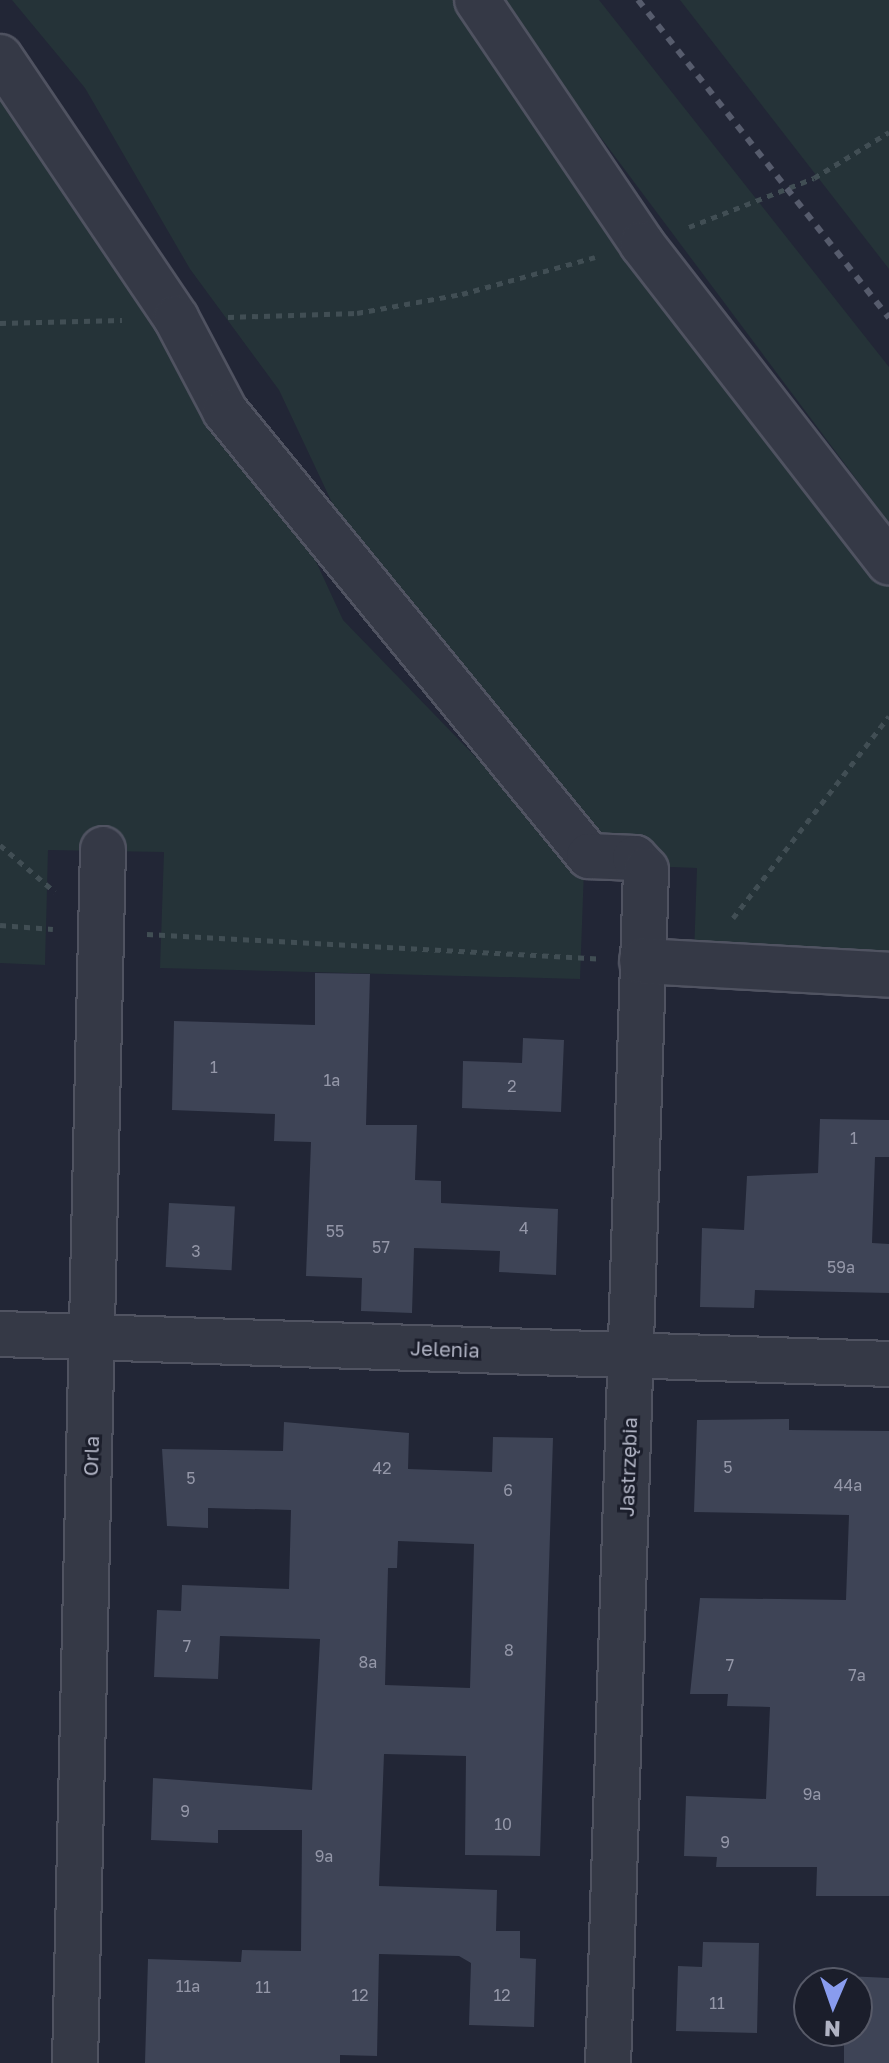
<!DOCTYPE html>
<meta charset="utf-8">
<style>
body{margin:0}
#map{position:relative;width:889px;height:2063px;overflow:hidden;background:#222636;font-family:"Golos Text",sans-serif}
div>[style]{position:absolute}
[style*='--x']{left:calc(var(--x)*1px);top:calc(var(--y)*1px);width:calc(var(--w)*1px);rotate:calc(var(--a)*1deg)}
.green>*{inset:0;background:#253338}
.building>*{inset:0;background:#3e4456;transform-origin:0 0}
.path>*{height:5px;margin-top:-2.5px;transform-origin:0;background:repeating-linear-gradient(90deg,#414e54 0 6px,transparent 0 12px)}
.roads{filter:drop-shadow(2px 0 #505361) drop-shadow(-2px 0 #505361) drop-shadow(0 2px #505361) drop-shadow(0 -2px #505361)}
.minor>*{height:44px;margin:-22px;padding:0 22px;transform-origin:22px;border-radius:22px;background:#353946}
.rail>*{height:6px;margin-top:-3px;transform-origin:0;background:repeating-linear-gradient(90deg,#575c6d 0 8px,transparent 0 16px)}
span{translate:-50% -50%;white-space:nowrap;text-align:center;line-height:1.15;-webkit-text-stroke:6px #1b1e2b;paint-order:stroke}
.number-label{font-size:16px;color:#9497a8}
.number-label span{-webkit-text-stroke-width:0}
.street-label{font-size:20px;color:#b0b3c3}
.north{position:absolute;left:793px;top:1967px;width:80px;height:80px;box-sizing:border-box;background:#1b1e2b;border:2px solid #575a68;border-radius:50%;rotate:182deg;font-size:22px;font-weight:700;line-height:32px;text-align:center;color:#b0b3c3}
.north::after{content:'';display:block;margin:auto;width:28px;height:36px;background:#899cee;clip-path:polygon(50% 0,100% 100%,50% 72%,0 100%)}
</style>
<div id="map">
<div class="green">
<i style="clip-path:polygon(12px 0,457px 0,889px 577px,889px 989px,693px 984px,697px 868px,622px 865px,375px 594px,279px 390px,190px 269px,85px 88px)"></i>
<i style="clip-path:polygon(498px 0,599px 0,889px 367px,889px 523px)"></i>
<i style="clip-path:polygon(680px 0,889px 0,889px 269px)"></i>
<i style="clip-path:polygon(0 50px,246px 410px,343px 620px,584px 869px,580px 979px,160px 968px,164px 852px,48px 850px,45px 965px,0 963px)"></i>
</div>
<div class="building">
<i style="clip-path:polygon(315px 973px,370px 974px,366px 1125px,417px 1125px,415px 1180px,441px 1181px,441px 1203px,558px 1209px,556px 1275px,499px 1272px,500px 1251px,414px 1248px,412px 1313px,361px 1311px,362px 1278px,306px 1276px,311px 1142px,274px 1141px,275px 1114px,172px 1110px,174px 1021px,315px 1025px)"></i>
<i style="clip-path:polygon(523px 1038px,564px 1040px,561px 1112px,462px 1108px,463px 1061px,522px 1063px)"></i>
<i style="clip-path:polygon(820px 1119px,889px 1120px,889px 1157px,875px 1157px,872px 1243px,889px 1244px,889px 1293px,755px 1290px,754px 1308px,700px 1307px,702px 1228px,744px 1230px,747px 1176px,818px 1173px)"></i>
<i style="left:169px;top:1203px;width:66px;height:64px;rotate:3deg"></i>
<i style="clip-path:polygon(789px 1419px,789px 1430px,889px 1431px,889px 1896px,816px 1896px,817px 1867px,716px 1867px,717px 1857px,684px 1856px,686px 1796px,766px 1799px,770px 1707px,727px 1706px,728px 1694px,690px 1694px,700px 1598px,846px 1600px,849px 1515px,694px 1512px,697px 1420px)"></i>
<i style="clip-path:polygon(evenodd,284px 1422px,409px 1433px,408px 1469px,492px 1472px,493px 1437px,553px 1438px,540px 1856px,465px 1855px,466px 1756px,384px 1754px,379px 1886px,497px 1890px,496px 1931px,520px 1931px,520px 1958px,536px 1959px,534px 2027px,469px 2025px,471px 1963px,459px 1956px,379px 1954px,377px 2056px,340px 2055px,340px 2063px,145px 2063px,148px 1959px,241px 1962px,242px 1950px,301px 1951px,302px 1830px,218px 1830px,218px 1843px,151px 1840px,153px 1778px,312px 1790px,320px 1639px,220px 1636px,218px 1679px,154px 1677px,157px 1610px,181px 1611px,182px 1585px,289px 1589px,291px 1510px,208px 1508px,208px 1528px,167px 1526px,162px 1449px,283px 1451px,284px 1422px,398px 1541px,474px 1544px,470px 1688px,385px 1685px,388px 1568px,397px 1568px,398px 1541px)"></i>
<i style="clip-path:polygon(703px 1942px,759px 1943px,757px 2033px,676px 2031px,678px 1966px,702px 1967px)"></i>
<i style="clip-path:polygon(846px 1976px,889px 1978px,889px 2063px,844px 2063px,844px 2031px,857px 2031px,857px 1983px,846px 1983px)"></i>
</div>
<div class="path">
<i style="--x:689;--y:227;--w:134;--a:-21.4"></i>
<i style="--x:814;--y:178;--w:88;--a:-31.5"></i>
<i style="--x:228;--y:317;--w:129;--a:-1.8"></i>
<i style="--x:357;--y:313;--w:107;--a:-10.3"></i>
<i style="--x:462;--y:294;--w:138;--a:-15.5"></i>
<i style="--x:0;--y:323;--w:122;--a:-1.4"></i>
<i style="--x:0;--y:845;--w:72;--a:40.5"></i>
<i style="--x:733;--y:918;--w:255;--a:-52.3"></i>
<i style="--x:0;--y:925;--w:53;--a:4.3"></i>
<i style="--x:147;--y:934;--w:451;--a:3.1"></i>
</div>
<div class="roads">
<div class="minor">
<i style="--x:477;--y:0;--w:295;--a:55.9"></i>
<i style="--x:642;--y:244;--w:403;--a:52.2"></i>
<i style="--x:0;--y:57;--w:315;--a:56"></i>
<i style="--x:176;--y:318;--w:105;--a:62.2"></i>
<i style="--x:225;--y:411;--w:575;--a:50.72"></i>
<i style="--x:589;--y:856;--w:46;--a:2.5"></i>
<i style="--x:635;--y:858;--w:16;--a:47"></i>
<i style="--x:646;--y:870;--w:1194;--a:91.82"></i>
<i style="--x:642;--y:961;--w:247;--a:3.2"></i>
<i style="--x:0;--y:1334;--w:890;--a:1.93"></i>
<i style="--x:75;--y:2063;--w:1214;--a:-88.68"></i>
</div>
</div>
<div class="rail">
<i style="--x:638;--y:0;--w:405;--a:51.7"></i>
</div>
<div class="number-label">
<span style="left:214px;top:1067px">1</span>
<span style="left:332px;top:1080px">1a</span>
<span style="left:512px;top:1086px">2</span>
<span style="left:854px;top:1138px">1</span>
<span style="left:524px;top:1228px">4</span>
<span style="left:335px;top:1231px">55</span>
<span style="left:381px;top:1247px">57</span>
<span style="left:196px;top:1251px">3</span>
<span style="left:841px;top:1267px">59a</span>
<span style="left:728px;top:1467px">5</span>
<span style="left:382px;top:1468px">42</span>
<span style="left:191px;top:1478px">5</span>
<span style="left:848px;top:1485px">44a</span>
<span style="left:508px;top:1490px">6</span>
<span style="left:187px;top:1646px">7</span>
<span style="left:509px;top:1650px">8</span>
<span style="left:368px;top:1662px">8a</span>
<span style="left:730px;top:1665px">7</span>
<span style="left:857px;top:1675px">7a</span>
<span style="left:812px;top:1794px">9a</span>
<span style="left:185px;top:1811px">9</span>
<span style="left:503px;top:1824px">10</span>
<span style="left:725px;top:1842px">9</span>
<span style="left:324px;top:1856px">9a</span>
<span style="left:188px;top:1986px">11a</span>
<span style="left:263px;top:1987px">11</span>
<span style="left:360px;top:1995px">12</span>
<span style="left:502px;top:1995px">12</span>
<span style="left:717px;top:2003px">11</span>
</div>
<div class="street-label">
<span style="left:445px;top:1349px;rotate:2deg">Jelenia</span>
<span style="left:91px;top:1456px;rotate:-88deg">Orla</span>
<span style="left:628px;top:1467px;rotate:-88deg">Jastrzębia</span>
</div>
<div class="north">N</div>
</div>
